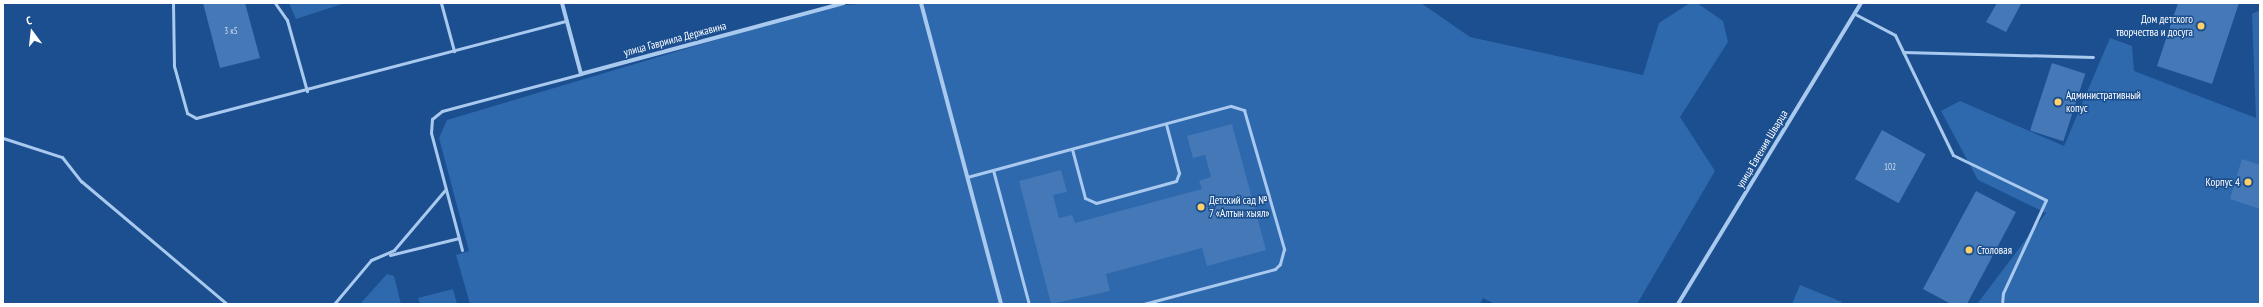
<!DOCTYPE html>
<meta charset="utf-8">
<style>
body{margin:0}
#map{position:relative;width:2263px;height:307px;overflow:hidden;background:#1b4f8f;font-family:"PT Sans Narrow",sans-serif}
div>[style]{position:absolute}
[style*='--x']{left:calc(var(--x)*1px);top:calc(var(--y)*1px);width:calc(var(--w)*1px);rotate:calc(var(--a)*1deg)}
.green>*{inset:0;background:#2e69ad}
.building>*{inset:0;background:#4478b7;transform-origin:0 0}
.service>*{height:3px;margin:-1.5px;padding:0 1.5px;transform-origin:1.5px;border-radius:1.5px;background:#a9c9ee}
.minor>*{height:4px;margin:-2px;padding:0 2px;transform-origin:2px;border-radius:2px;background:#a9c9ee}
.dots>*{width:11px;height:11px;translate:-50% -50%;box-sizing:border-box;border:2px solid #1b4f8f;border-radius:50%}
span{translate:-50% -50%;white-space:nowrap;text-align:center;line-height:1.15;-webkit-text-stroke:3px #1b4f8f;paint-order:stroke}
.number-label{font-size:9px;color:#d0dded}
.number-label span{-webkit-text-stroke-width:0}
.poi-label{font-size:11px;color:#fff}
.right{translate:-100% -50%;text-align:right}
.left{translate:0 -50%;text-align:left}
.street-label{font-size:11px;color:#fff}
.frame{position:absolute;inset:0;border:4px solid #fff;pointer-events:none}
.north{position:absolute;left:12px;top:12px;width:40px;height:40px;-webkit-text-stroke:3px #1b4f8f;paint-order:stroke;rotate:345deg;font-size:11px;font-weight:700;line-height:16px;text-align:center;color:#fff}
.north::after{content:'';display:block;margin:auto;width:14px;height:18px;background:#fff;clip-path:polygon(50% 0,100% 100%,50% 72%,0 100%)}
</style>
<div id="map">
<div class="green">
<i style="clip-path:polygon(289px 3px,345px 3px,296px 19px)"></i>
<i style="clip-path:polygon(875px 3px,1421px 3px,1470px 37px,1643px 75px,1659px 23px,1690px 3px,1697px 3px,1723px 21px,1728px 42px,1680px 117px,1715px 171px,1637px 304px,1495px 304px,1483px 298px,1480px 304px,470px 304px,456px 255px,469px 251px,439px 138px,447px 120px,829px 6px)"></i>
<i style="clip-path:polygon(2260px 10px,2260px 304px,1977px 304px,2046px 213px,1978px 180px,1941px 111px,1960px 101px,2064px 146px,2110px 38px,2132px 46px,2134px 71px,2256px 118px,2252px 14px)"></i>
<i style="clip-path:polygon(387px 274px,394px 276px,401px 304px,360px 304px)"></i>
<i style="clip-path:polygon(1800px 285px,1842px 302px,1841px 304px,1792px 304px)"></i>
<i style="clip-path:polygon(453px 289px,457px 304px,420px 304px,418px 298px)"></i>
</div>
<div class="building">
<i style="clip-path:polygon(203px 3px,245px 3px,260px 58px,220px 68px)"></i>
<i style="clip-path:polygon(1997px 3px,2021px 4px,2006px 32px,1986px 22px)"></i>
<i style="clip-path:polygon(2178px 3px,2239px 3px,2212px 84px,2157px 66px)"></i>
<i style="left:2052px;top:63px;width:35px;height:71px;rotate:18deg"></i>
<i style="clip-path:polygon(1232px 124px,1266px 250px,1207px 266px,1202px 248px,1106px 274px,1110px 291px,1051px 304px,1019px 181px,1061px 170px,1067px 192px,1053px 195px,1059px 218px,1072px 215px,1075px 223px,1202px 189px,1199px 181px,1211px 177px,1205px 155px,1193px 158px,1187px 136px)"></i>
<i style="left:1882px;top:130px;width:50px;height:56px;rotate:29deg"></i>
<i style="clip-path:polygon(2242px 159px,2260px 165px,2260px 209px,2230px 199px)"></i>
<i style="clip-path:polygon(1976px 191px,2016px 212px,1967px 304px,1951px 304px,1923px 289px)"></i>
</div>
<div class="service">
<i style="--x:173;--y:3;--w:63;--a:89.1"></i>
<i style="--x:174;--y:66;--w:49;--a:74.5"></i>
<i style="--x:187;--y:113;--w:10;--a:29"></i>
<i style="--x:196;--y:118;--w:383;--a:-14.7"></i>
<i style="--x:275;--y:3;--w:21;--a:55"></i>
<i style="--x:287;--y:20;--w:74;--a:74.3"></i>
<i style="--x:441;--y:3;--w:50;--a:74.8"></i>
<i style="--x:1855;--y:14;--w:45;--a:27.7"></i>
<i style="--x:1895;--y:35;--w:133;--a:64.2"></i>
<i style="--x:1953;--y:155;--w:103;--a:25.8"></i>
<i style="--x:2046;--y:200;--w:102;--a:114.8"></i>
<i style="--x:2003;--y:293;--w:11;--a:95"></i>
<i style="--x:1903;--y:52;--w:190;--a:1.5"></i>
<i style="--x:3;--y:138;--w:62;--a:17.9"></i>
<i style="--x:62;--y:157;--w:31;--a:52"></i>
<i style="--x:81;--y:181;--w:191;--a:40.1"></i>
<i style="--x:1072;--y:149;--w:51;--a:75.1"></i>
<i style="--x:1085;--y:198;--w:12;--a:24"></i>
<i style="--x:1096;--y:203;--w:83;--a:-15.4"></i>
<i style="--x:1176;--y:181;--w:9;--a:-69"></i>
<i style="--x:1179;--y:173;--w:51;--a:-104.9"></i>
<i style="--x:993;--y:170;--w:139;--a:75"></i>
<i style="--x:967;--y:177;--w:273;--a:-15.1"></i>
<i style="--x:1231;--y:106;--w:14;--a:17"></i>
<i style="--x:1244;--y:110;--w:145;--a:73.9"></i>
<i style="--x:1284;--y:249;--w:16;--a:105"></i>
<i style="--x:1280;--y:264;--w:7;--a:135"></i>
<i style="--x:1275;--y:269;--w:137;--a:165.1"></i>
<i style="--x:462;--y:250;--w:121;--a:-104.8"></i>
<i style="--x:431;--y:133;--w:14;--a:-86"></i>
<i style="--x:432;--y:119;--w:13;--a:-39"></i>
<i style="--x:442;--y:111;--w:144;--a:-14.9"></i>
<i style="--x:390;--y:255;--w:71;--a:-13.8"></i>
<i style="--x:334;--y:304;--w:57;--a:-49.9"></i>
<i style="--x:371;--y:260;--w:25;--a:-23"></i>
<i style="--x:394;--y:250;--w:80;--a:-49.6"></i>
</div>
<div class="minor">
<i style="--x:562;--y:3;--w:73;--a:75"></i>
<i style="--x:581;--y:74;--w:272;--a:-15.1"></i>
<i style="--x:921;--y:3;--w:311;--a:75.1"></i>
<i style="--x:1678;--y:304;--w:352;--a:-58.7"></i>
</div>
<div class="dots">
<i style="left:2201px;top:26px;background:#ffd166"></i>
<i style="left:2058px;top:102px;background:#ffd166"></i>
<i style="left:2248px;top:182px;background:#ffd166"></i>
<i style="left:1201px;top:207px;background:#ffd166"></i>
<i style="left:1969px;top:250px;background:#ffd166"></i>
</div>
<div class="number-label">
<span style="left:231px;top:31px">3 к5</span>
<span style="left:1890px;top:167px">102</span>
</div>
<div class="poi-label">
<span class="right" style="left:2193px;top:26px">Дом детского<br>творчества и досуга</span>
<span class="left" style="left:2066px;top:102px">Административный<br>копус</span>
<span class="right" style="left:2240px;top:182px">Корпус 4</span>
<span class="left" style="left:1209px;top:207px">Детский сад №<br>7 «Алтын хыял»</span>
<span class="left" style="left:1977px;top:250px">Столовая</span>
</div>
<div class="street-label">
<span style="left:675px;top:39px;rotate:-15deg">улица Гавриила Державина</span>
<span style="left:1762px;top:149px;rotate:-59deg">улица Евгения Шварца</span>
</div>
<div class="frame"></div>
<div class="north">С</div>
</div>
